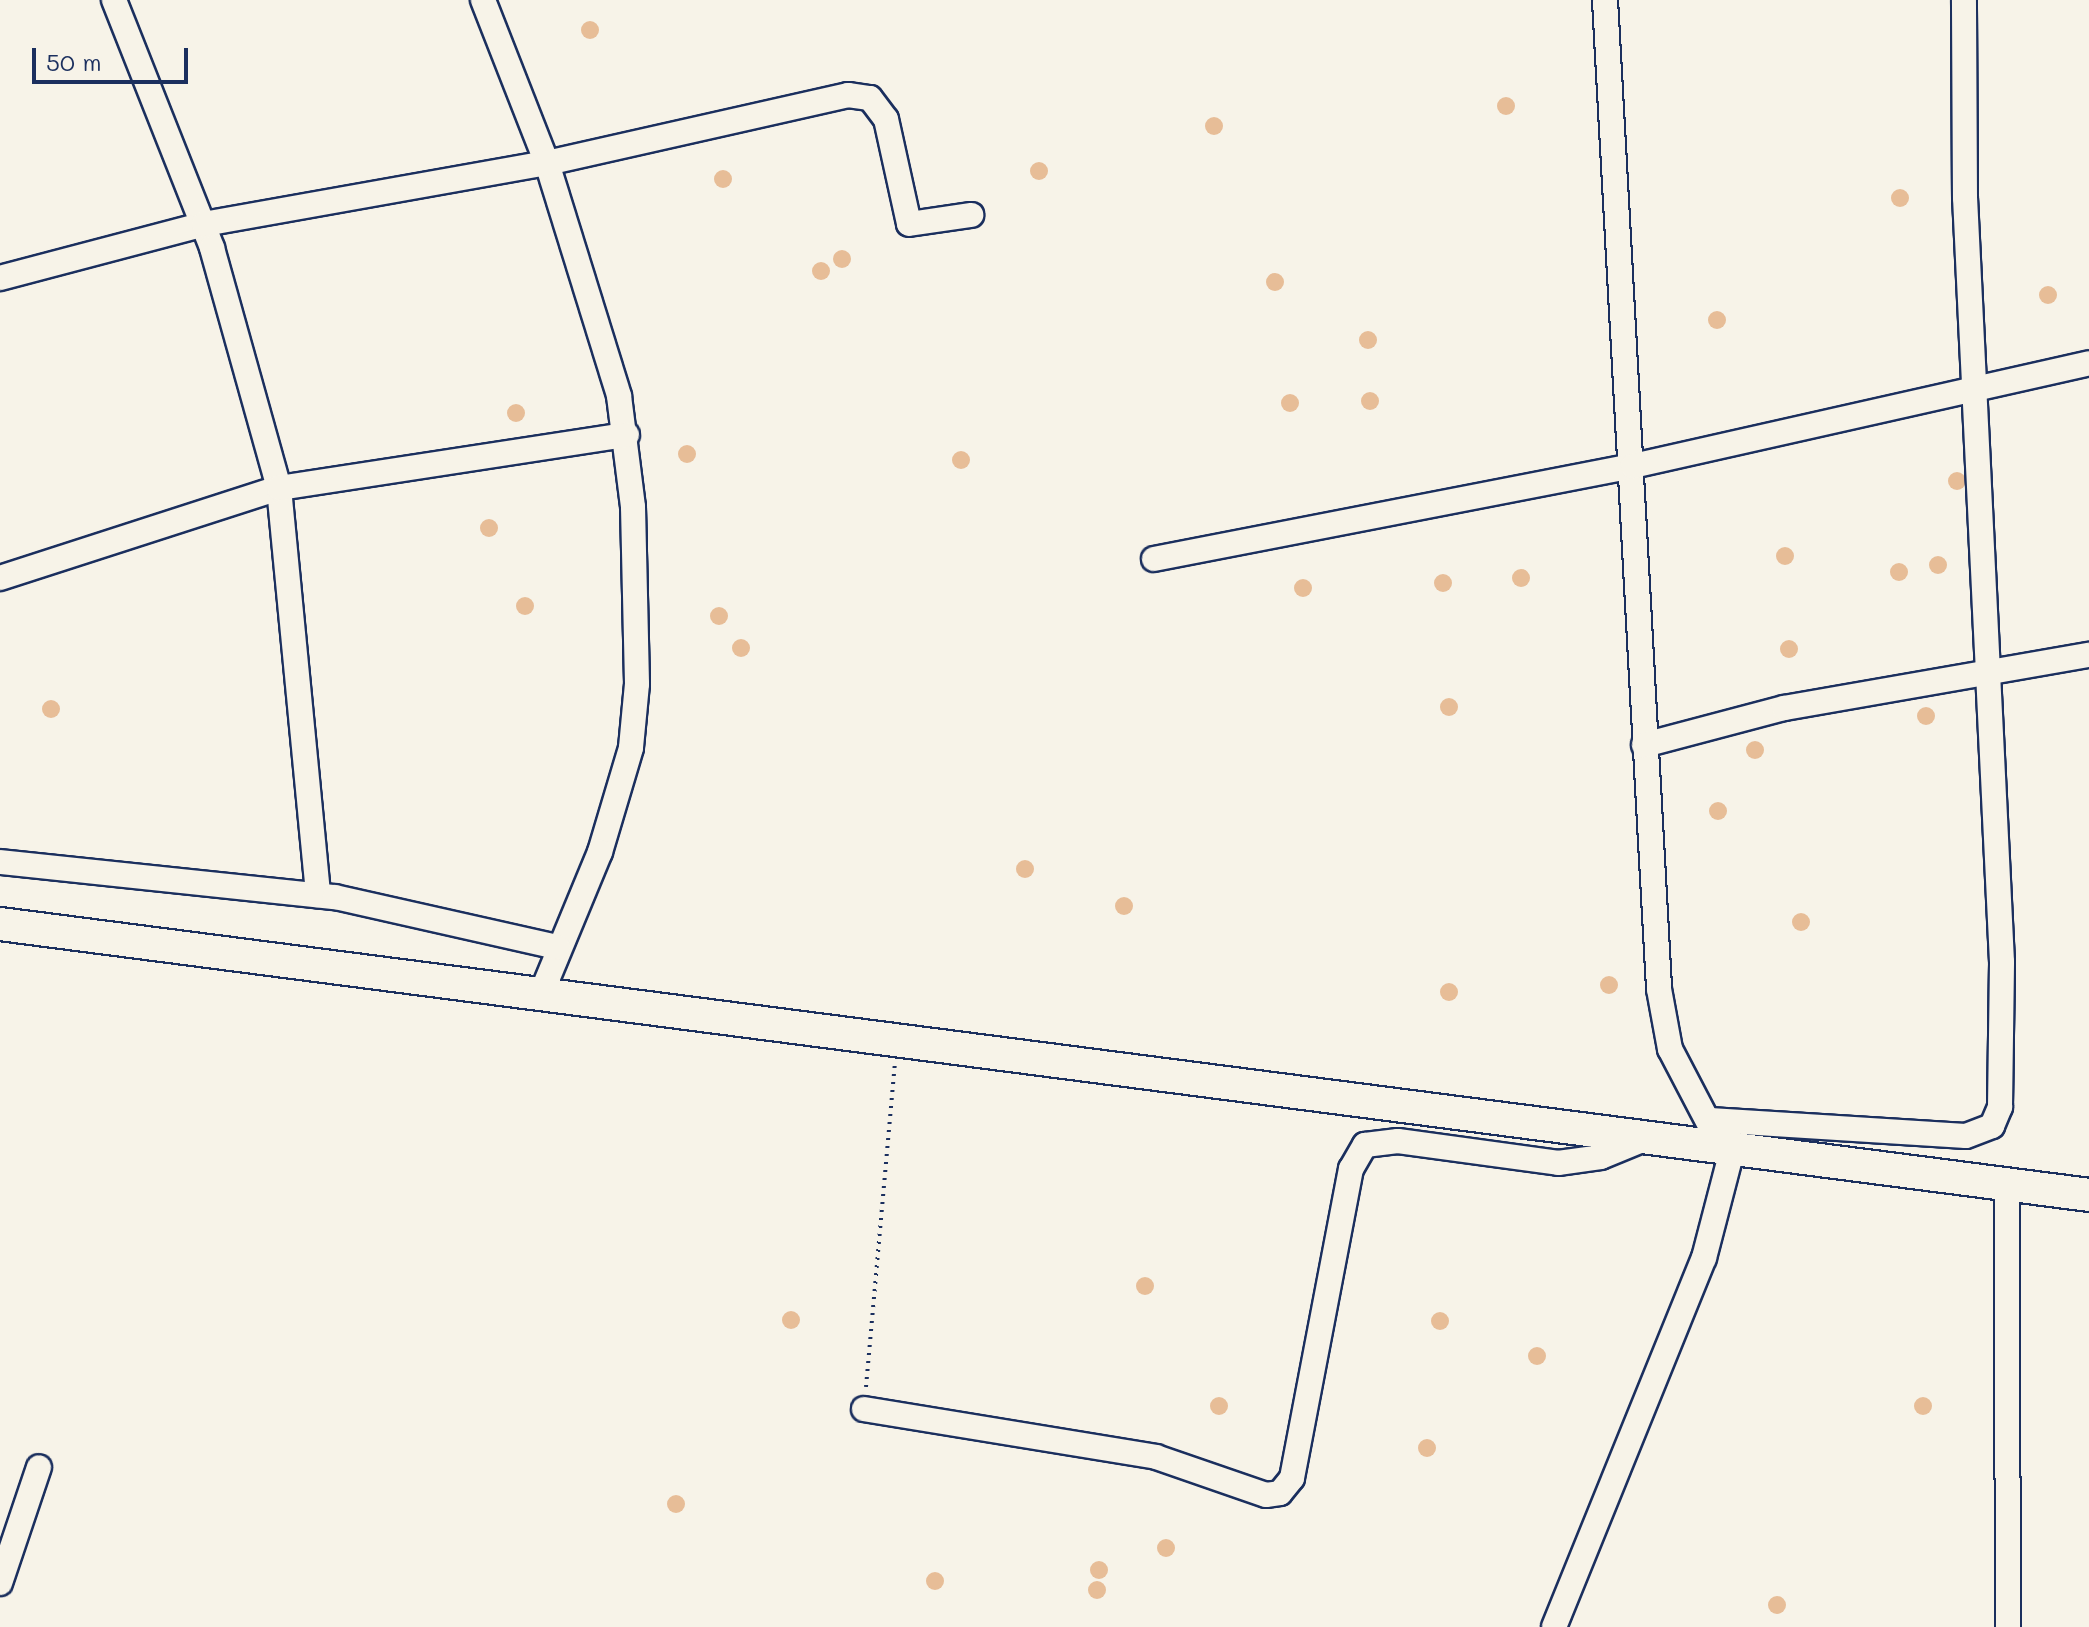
<!DOCTYPE html>
<style>
body{margin:0}
#map{position:relative;width:2089px;height:1627px;overflow:hidden;background:#f7f3e8;font-family:Mali,sans-serif}
div>[style]{position:absolute}
[style*='--x']{left:calc(var(--x)*1px);top:calc(var(--y)*1px);width:calc(var(--w)*1px);rotate:calc(var(--a)*1deg)}
.building>*{inset:0;background:#e7bd97}
.round{border-radius:50%}
.path>*{height:4px;margin-top:-2px;transform-origin:0;background:repeating-linear-gradient(90deg,#1b2f5e 0 2px,transparent 0 8px)}
.roads{filter:drop-shadow(2px 0 #1b2f5e) drop-shadow(-2px 0 #1b2f5e) drop-shadow(0 2px #1b2f5e) drop-shadow(0 -2px #1b2f5e)}
.street>*{height:24px;margin:-12px;padding:0 12px;transform-origin:12px;border-radius:12px;background:#f7f3e8}
.secondary>*{height:32px;margin:-16px;padding:0 16px;transform-origin:16px;border-radius:16px;background:#f7f3e8}
span{translate:-50% -50%;white-space:nowrap;text-align:center;line-height:1.15;-webkit-text-stroke:6px #f7f3e8;paint-order:stroke}
.scale{position:absolute;left:32px;top:48px;width:156px;height:36px;box-sizing:border-box;border:4px solid #1b2f5e;border-top:0;padding-left:10px;font-size:24px;line-height:28px;white-space:nowrap;color:#1b2f5e;-webkit-text-stroke:6px #f7f3e8;paint-order:stroke}
</style>
<div id="map">
<div class="building">
<i class="round" style="left:581px;top:21px;width:18px;height:18px"></i>
<i class="round" style="left:1497px;top:97px;width:18px;height:18px"></i>
<i class="round" style="left:1205px;top:117px;width:18px;height:18px"></i>
<i class="round" style="left:1030px;top:162px;width:18px;height:18px"></i>
<i class="round" style="left:714px;top:170px;width:18px;height:18px"></i>
<i class="round" style="left:1891px;top:189px;width:18px;height:18px"></i>
<i class="round" style="left:833px;top:250px;width:18px;height:18px"></i>
<i class="round" style="left:812px;top:262px;width:18px;height:18px"></i>
<i class="round" style="left:1266px;top:273px;width:18px;height:18px"></i>
<i class="round" style="left:2039px;top:286px;width:18px;height:18px"></i>
<i class="round" style="left:1708px;top:311px;width:18px;height:18px"></i>
<i class="round" style="left:1359px;top:331px;width:18px;height:18px"></i>
<i class="round" style="left:1361px;top:392px;width:18px;height:18px"></i>
<i class="round" style="left:1281px;top:394px;width:18px;height:18px"></i>
<i class="round" style="left:507px;top:404px;width:18px;height:18px"></i>
<i class="round" style="left:678px;top:445px;width:18px;height:18px"></i>
<i class="round" style="left:952px;top:451px;width:18px;height:18px"></i>
<i class="round" style="left:1948px;top:472px;width:18px;height:18px"></i>
<i class="round" style="left:480px;top:519px;width:18px;height:18px"></i>
<i class="round" style="left:1776px;top:547px;width:18px;height:18px"></i>
<i class="round" style="left:1929px;top:556px;width:18px;height:18px"></i>
<i class="round" style="left:1890px;top:563px;width:18px;height:18px"></i>
<i class="round" style="left:1512px;top:569px;width:18px;height:18px"></i>
<i class="round" style="left:1434px;top:574px;width:18px;height:18px"></i>
<i class="round" style="left:1294px;top:579px;width:18px;height:18px"></i>
<i class="round" style="left:516px;top:597px;width:18px;height:18px"></i>
<i class="round" style="left:710px;top:607px;width:18px;height:18px"></i>
<i class="round" style="left:732px;top:639px;width:18px;height:18px"></i>
<i class="round" style="left:1780px;top:640px;width:18px;height:18px"></i>
<i class="round" style="left:1440px;top:698px;width:18px;height:18px"></i>
<i class="round" style="left:42px;top:700px;width:18px;height:18px"></i>
<i class="round" style="left:1917px;top:707px;width:18px;height:18px"></i>
<i class="round" style="left:1746px;top:741px;width:18px;height:18px"></i>
<i class="round" style="left:1709px;top:802px;width:18px;height:18px"></i>
<i class="round" style="left:1016px;top:860px;width:18px;height:18px"></i>
<i class="round" style="left:1115px;top:897px;width:18px;height:18px"></i>
<i class="round" style="left:1792px;top:913px;width:18px;height:18px"></i>
<i class="round" style="left:1600px;top:976px;width:18px;height:18px"></i>
<i class="round" style="left:1440px;top:983px;width:18px;height:18px"></i>
<i class="round" style="left:1136px;top:1277px;width:18px;height:18px"></i>
<i class="round" style="left:782px;top:1311px;width:18px;height:18px"></i>
<i class="round" style="left:1431px;top:1312px;width:18px;height:18px"></i>
<i class="round" style="left:1528px;top:1347px;width:18px;height:18px"></i>
<i class="round" style="left:1210px;top:1397px;width:18px;height:18px"></i>
<i class="round" style="left:1914px;top:1397px;width:18px;height:18px"></i>
<i class="round" style="left:1418px;top:1439px;width:18px;height:18px"></i>
<i class="round" style="left:667px;top:1495px;width:18px;height:18px"></i>
<i class="round" style="left:1157px;top:1539px;width:18px;height:18px"></i>
<i class="round" style="left:1090px;top:1561px;width:18px;height:18px"></i>
<i class="round" style="left:926px;top:1572px;width:18px;height:18px"></i>
<i class="round" style="left:1088px;top:1581px;width:18px;height:18px"></i>
<i class="round" style="left:1768px;top:1596px;width:18px;height:18px"></i>
</div>
<div class="path">
<i style="--x:866;--y:1387;--w:323;--a:-84.9"></i>
</div>
<div class="roads">
<div class="street">
<i style="--x:114;--y:0;--w:267;--a:68.4"></i>
<i style="--x:212;--y:248;--w:249;--a:74.4"></i>
<i style="--x:279;--y:488;--w:409;--a:84.5"></i>
<i style="--x:483;--y:0;--w:175;--a:68.6"></i>
<i style="--x:547;--y:163;--w:244;--a:72.8"></i>
<i style="--x:619;--y:396;--w:112;--a:82.8"></i>
<i style="--x:633;--y:507;--w:177;--a:88.7"></i>
<i style="--x:637;--y:684;--w:64;--a:95.4"></i>
<i style="--x:631;--y:748;--w:109;--a:106.6"></i>
<i style="--x:600;--y:852;--w:152;--a:112.5"></i>
<i style="--x:1605;--y:0;--w:990;--a:86.87"></i>
<i style="--x:1659;--y:989;--w:61;--a:79.6"></i>
<i style="--x:1670;--y:1049;--w:97;--a:62.4"></i>
<i style="--x:0;--y:278;--w:211;--a:-14.8"></i>
<i style="--x:204;--y:224;--w:348;--a:-10.1"></i>
<i style="--x:547;--y:163;--w:309;--a:-12.7"></i>
<i style="--x:848;--y:95;--w:22;--a:8"></i>
<i style="--x:870;--y:98;--w:26;--a:53"></i>
<i style="--x:886;--y:119;--w:107;--a:77.6"></i>
<i style="--x:909;--y:224;--w:63;--a:-8.3"></i>
<i style="--x:1154;--y:559;--w:488;--a:-11"></i>
<i style="--x:1633;--y:466;--w:467;--a:-12.7"></i>
<i style="--x:0;--y:578;--w:293;--a:-17.9"></i>
<i style="--x:279;--y:488;--w:352;--a:-8.7"></i>
<i style="--x:1644;--y:745;--w:145;--a:-14.8"></i>
<i style="--x:1784;--y:708;--w:310;--a:-9.9"></i>
<i style="--x:0;--y:862;--w:337;--a:6"></i>
<i style="--x:335;--y:897;--w:228;--a:12.7"></i>
<i style="--x:1710;--y:1120;--w:256;--a:3.6"></i>
<i style="--x:1966;--y:1136;--w:28;--a:-21"></i>
<i style="--x:1992;--y:1126;--w:21;--a:-67"></i>
<i style="--x:2000;--y:1107;--w:145;--a:-89.2"></i>
<i style="--x:2002;--y:962;--w:765;--a:-92.77"></i>
<i style="--x:1965;--y:198;--w:198;--a:-90.3"></i>
<i style="--x:2007;--y:1184;--w:443;--a:89.9"></i>
<i style="--x:864;--y:1409;--w:296;--a:9.3"></i>
<i style="--x:1156;--y:1457;--w:116;--a:19.1"></i>
<i style="--x:1266;--y:1495;--w:14;--a:-8"></i>
<i style="--x:1280;--y:1493;--w:19;--a:-51"></i>
<i style="--x:1292;--y:1478;--w:315;--a:-79.2"></i>
<i style="--x:1351;--y:1169;--w:28;--a:-60"></i>
<i style="--x:1365;--y:1145;--w:33;--a:-7"></i>
<i style="--x:1398;--y:1141;--w:162;--a:7.8"></i>
<i style="--x:1558;--y:1163;--w:43;--a:-7.9"></i>
<i style="--x:1601;--y:1157;--w:50;--a:-22.4"></i>
<i style="--x:0;--y:1583;--w:122;--a:-71.4"></i>
<i style="--x:1554;--y:1627;--w:398;--a:-67.9"></i>
<i style="--x:1704;--y:1258;--w:115;--a:-75.4"></i>
</div>
<div class="secondary">
<i style="--x:0;--y:924;--w:2107;--a:7.39"></i>
</div>
</div>
<div class="scale">50 m</div>
</div>
